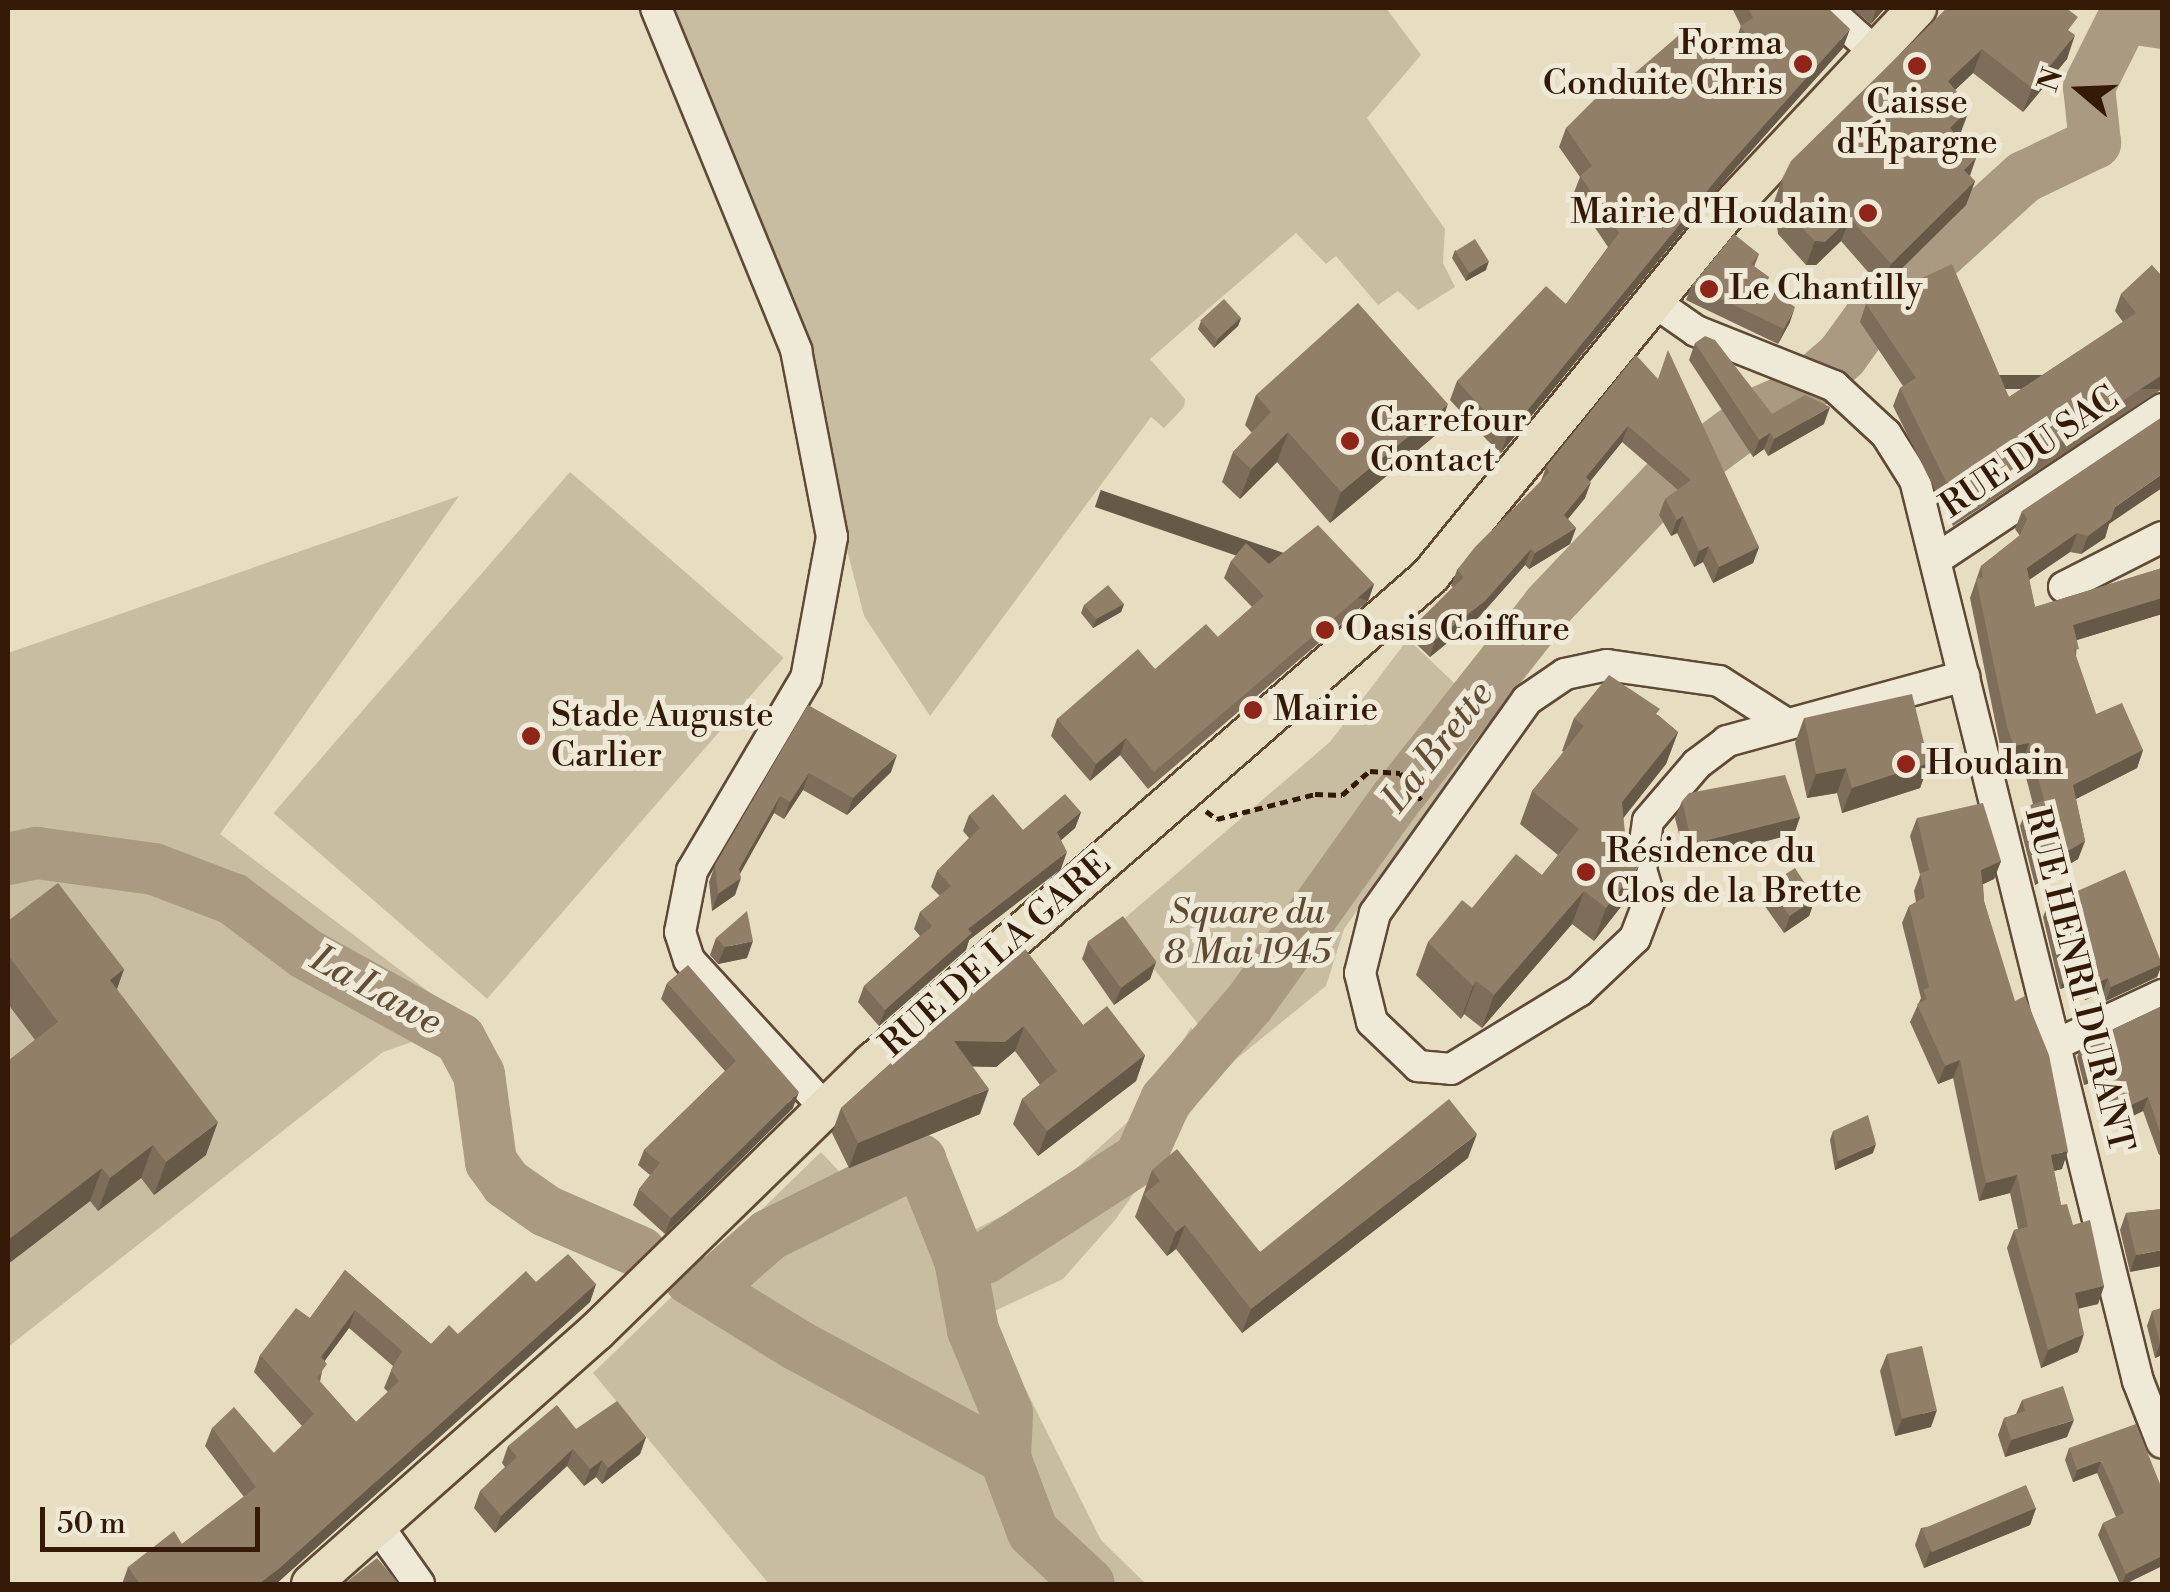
<!DOCTYPE html>
<meta charset="utf-8">
<style>
body{margin:0}
#map{position:relative;width:2170px;height:1592px;overflow:hidden;background:#e7ddc1;font-family:"Libre Bodoni",serif}
div>[style]{position:absolute}
[style*='--x']{left:calc(var(--x)*1px);top:calc(var(--y)*1px);width:calc(var(--w)*1px);rotate:calc(var(--a)*1deg)}
.green>*{inset:0;background:#c8bca1;transform-origin:0 0}
.river>*{height:52px;margin:-26px;padding:0 26px;transform-origin:26px;border-radius:26px;background:#aa9a81}
.path>*{height:5px;margin-top:-2.5px;transform-origin:0;background:repeating-linear-gradient(90deg,#331906 0 8px,transparent 0 13px)}
.roads{filter:drop-shadow(2px 0 #604a35) drop-shadow(-2px 0 #604a35) drop-shadow(0 2px #604a35) drop-shadow(0 -2px #604a35)}
.minor>*{height:30px;margin:-15px;padding:0 15px;transform-origin:15px;border-radius:15px;background:#efe9d7}
.major>*{height:38px;margin:-19px;padding:0 19px;transform-origin:19px;border-radius:19px;background:#e7ddc1}
.wall>*{inset:0;background:#7d6d59}
.shaded-wall>*{inset:0;background:#665948;transform-origin:0 0}
.building>*{inset:0;background:#917f67;transform-origin:0 0}
.dots>*{width:28px;height:28px;translate:-50% -50%;box-sizing:border-box;border:5px solid #efe9d7;border-radius:50%}
span{translate:-50% -50%;white-space:nowrap;text-align:center;line-height:1.15;-webkit-text-stroke:10px #efe9d7;paint-order:stroke}
.poi-label{font-size:35px;color:#331906}
.right{translate:-100% -50%;text-align:right}
.left{translate:0 -50%;text-align:left}
.street-label{font-size:35px;color:#331906}
.park-label{font-size:35px;color:#604a34;font-style:italic}
.water-label{font-size:38px;color:#634d37;font-style:italic}
.frame{position:absolute;inset:0;border:10px solid #331906;pointer-events:none}
.north{position:absolute;left:2030px;top:40px;width:100px;height:100px;-webkit-text-stroke:8px #efe9d7;paint-order:stroke;rotate:289deg;font-size:28px;font-weight:700;line-height:40px;text-align:center;color:#331906}
.north::after{content:'';display:block;margin:auto;width:35px;height:45px;background:#331906;clip-path:polygon(50% 0,100% 100%,50% 72%,0 100%)}
.scale{position:absolute;left:40px;top:1507px;width:220px;height:45px;box-sizing:border-box;border:5px solid #331906;border-top:0;padding-left:12px;font-size:30px;line-height:35px;white-space:nowrap;color:#331906;-webkit-text-stroke:8px #efe9d7;paint-order:stroke}
</style>
<div id="map">
<div class="green">
<i style="clip-path:polygon(656px 8px,1386px 8px,1421px 55px,1367px 118px,1445px 229px,1443px 263px,1455px 287px,1418px 310px,1398px 291px,1378px 305px,1336px 256px,1326px 264px,1296px 233px,1150px 359px,1185px 399px,1184px 407px,1164px 428px,1151px 417px,930px 716px,864px 616px,796px 350px)"></i>
<i style="left:570px;top:472px;width:283px;height:452px;rotate:41deg"></i>
<i style="clip-path:polygon(459px 496px,220px 834px,469px 1022px,383px 1052px,8px 1347px,8px 653px)"></i>
<i style="clip-path:polygon(1408px 639px,1493px 720px,1344px 929px,1326px 986px,1230px 1064px,1118px 924px,1330px 742px)"></i>
<i style="clip-path:polygon(1191px 1027px,1217px 1075px,1115px 1220px,1063px 1279px,988px 1314px,1101px 1540px,1146px 1584px,769px 1584px,593px 1373px,821px 1152px,849px 1182px,927px 1147px,964px 1235px,1050px 1192px,1141px 1110px)"></i>
</div>
<div class="river">
<i style="--x:8;--y:859;--w:30;--a:-12"></i>
<i style="--x:37;--y:853;--w:118;--a:7.8"></i>
<i style="--x:154;--y:869;--w:85;--a:20.8"></i>
<i style="--x:233;--y:899;--w:91;--a:37"></i>
<i style="--x:306;--y:954;--w:176;--a:28.9"></i>
<i style="--x:460;--y:1039;--w:40;--a:62"></i>
<i style="--x:479;--y:1074;--w:89;--a:82.2"></i>
<i style="--x:491;--y:1162;--w:26;--a:54"></i>
<i style="--x:506;--y:1183;--w:49;--a:35"></i>
<i style="--x:546;--y:1211;--w:103;--a:23.6"></i>
<i style="--x:960;--y:1260;--w:71;--a:79.5"></i>
<i style="--x:973;--y:1330;--w:90;--a:67.7"></i>
<i style="--x:1007;--y:1413;--w:45;--a:92.5"></i>
<i style="--x:690;--y:1279;--w:126;--a:31.7"></i>
<i style="--x:797;--y:1345;--w:237;--a:28.5"></i>
<i style="--x:1005;--y:1458;--w:79;--a:69.3"></i>
<i style="--x:1033;--y:1532;--w:76;--a:42.9"></i>
<i style="--x:709;--y:1288;--w:80;--a:-41.5"></i>
<i style="--x:769;--y:1235;--w:169;--a:-26.4"></i>
<i style="--x:920;--y:1160;--w:108;--a:68.2"></i>
<i style="--x:960;--y:1260;--w:25;--a:-5"></i>
<i style="--x:985;--y:1258;--w:184;--a:-32.8"></i>
<i style="--x:1140;--y:1158;--w:64;--a:-65.9"></i>
<i style="--x:1166;--y:1100;--w:127;--a:-49.2"></i>
<i style="--x:1249;--y:1004;--w:251;--a:-54.4"></i>
<i style="--x:1395;--y:800;--w:247;--a:-51.7"></i>
<i style="--x:1548;--y:606;--w:167;--a:-46.5"></i>
<i style="--x:1663;--y:485;--w:124;--a:-36.5"></i>
<i style="--x:1763;--y:411;--w:35;--a:-24"></i>
<i style="--x:1795;--y:397;--w:62;--a:-41.1"></i>
<i style="--x:1842;--y:356;--w:49;--a:-54.1"></i>
<i style="--x:1871;--y:316;--w:207;--a:-42.3"></i>
<i style="--x:2024;--y:177;--w:79;--a:-25.6"></i>
<i style="--x:2095;--y:143;--w:56;--a:-96.1"></i>
<i style="--x:2089;--y:87;--w:78;--a:-63.4"></i>
<i style="--x:2124;--y:17;--w:38;--a:9"></i>
</div>
<div class="path">
<i style="--x:1206;--y:811;--w:14;--a:36"></i>
<i style="--x:1217;--y:819;--w:101;--a:-14.3"></i>
<i style="--x:1315;--y:794;--w:27;--a:2"></i>
<i style="--x:1342;--y:795;--w:37;--a:-41"></i>
<i style="--x:1370;--y:771;--w:30;--a:4"></i>
<i style="--x:1400;--y:773;--w:36;--a:52"></i>
</div>
<div class="roads">
<div class="minor">
<i style="--x:656;--y:8;--w:370;--a:67.7"></i>
<i style="--x:796;--y:350;--w:190;--a:79.1"></i>
<i style="--x:832;--y:537;--w:143;--a:100.4"></i>
<i style="--x:806;--y:678;--w:224;--a:120.6"></i>
<i style="--x:692;--y:871;--w:62;--a:101.1"></i>
<i style="--x:680;--y:932;--w:29;--a:72"></i>
<i style="--x:689;--y:960;--w:204;--a:47.4"></i>
<i style="--x:1826;--y:8;--w:66;--a:41.9"></i>
<i style="--x:1653;--y:301;--w:52;--a:34.9"></i>
<i style="--x:1696;--y:331;--w:149;--a:21.7"></i>
<i style="--x:1834;--y:386;--w:71;--a:42.7"></i>
<i style="--x:1886;--y:434;--w:54;--a:57.8"></i>
<i style="--x:1915;--y:480;--w:928;--a:76.1"></i>
<i style="--x:2138;--y:1381;--w:66;--a:68.8"></i>
<i style="--x:1938;--y:558;--w:269;--a:-33.6"></i>
<i style="--x:2064;--y:587;--w:110;--a:-27"></i>
<i style="--x:1785;--y:723;--w:78;--a:-147.5"></i>
<i style="--x:1719;--y:681;--w:113;--a:-171.9"></i>
<i style="--x:1607;--y:665;--w:43;--a:167.9"></i>
<i style="--x:1565;--y:674;--w:46;--a:145.6"></i>
<i style="--x:1527;--y:700;--w:262;--a:125.5"></i>
<i style="--x:1375;--y:913;--w:62;--a:104"></i>
<i style="--x:1360;--y:973;--w:50;--a:76.2"></i>
<i style="--x:1372;--y:1022;--w:64;--a:43.7"></i>
<i style="--x:1418;--y:1066;--w:33;--a:5"></i>
<i style="--x:1451;--y:1069;--w:150;--a:-31.4"></i>
<i style="--x:1579;--y:991;--w:77;--a:-43.4"></i>
<i style="--x:1635;--y:938;--w:42;--a:-69"></i>
<i style="--x:1650;--y:899;--w:30;--a:-107"></i>
<i style="--x:1641;--y:870;--w:49;--a:-81.9"></i>
<i style="--x:1648;--y:821;--w:75;--a:-49.3"></i>
<i style="--x:1697;--y:764;--w:38;--a:-37"></i>
<i style="--x:1727;--y:741;--w:246;--a:-15.3"></i>
<i style="--x:2057;--y:1044;--w:116;--a:-25"></i>
<i style="--x:378;--y:1526;--w:71;--a:54.7"></i>
</div>
<div class="major">
<i style="--x:311;--y:1584;--w:382;--a:-41.5"></i>
<i style="--x:597;--y:1331;--w:384;--a:-44.3"></i>
<i style="--x:872;--y:1063;--w:741;--a:-41.11"></i>
<i style="--x:1430;--y:576;--w:483;--a:-50.8"></i>
<i style="--x:1735;--y:202;--w:266;--a:-46.8"></i>
</div>
</div>
<div class="wall">
<i style="clip-path:polygon(1732px 8px,1828px 8px,1843px 48px,1718px 188px,1501px 453px,1487px 440px,1450px 400px,1457px 381px,1566px 304px,1608px 247px,1573px 195px,1580px 177px,1559px 147px,1566px 128px,1622px 84px,1703px 60px,1735px 42px,1741px 26px)"></i>
<i style="clip-path:polygon(1852px 8px,1885px 8px,1871px 24px)"></i>
<i style="clip-path:polygon(1947px 8px,2072px 33px,2067px 59px,2023px 112px,1973px 73px,1955px 90px,1961px 132px,1957px 136px,1976px 158px,1970px 176px,1975px 181px,1966px 205px,1882px 288px,1841px 241px,1816px 265px,1806px 265px,1778px 234px,1774px 202px,1782px 179px)"></i>
<i style="clip-path:polygon(1455px 250px,1486px 270px,1466px 281px,1452px 258px)"></i>
<i style="clip-path:polygon(1759px 254px,1754px 267px,1769px 277px,1765px 287px,1790px 322px,1778px 344px,1686px 300px,1692px 285px)"></i>
<i style="clip-path:polygon(2152px 265px,2162px 389px,1953px 526px,1893px 406px,1900px 388px,1903px 386px,1860px 322px,1866px 304px,2009px 397px,2123px 322px,2115px 311px,2121px 294px)"></i>
<i style="clip-path:polygon(1241px 318px,1238px 326px,1214px 348px,1198px 329px,1201px 321px)"></i>
<i style="clip-path:polygon(1695px 343px,1772px 414px,1824px 424px,1768px 456px,1764px 449px,1753px 457px,1689px 360px)"></i>
<i style="clip-path:polygon(1636px 355px,1759px 547px,1753px 563px,1713px 583px,1703px 562px,1694px 567px,1677px 533px,1671px 536px,1659px 515px,1665px 499px,1678px 490px,1622px 442px,1590px 481px,1585px 498px,1568px 519px,1576px 528px,1570px 544px,1529px 569px,1525px 565px,1479px 617px,1430px 657px,1411px 639px,1417px 623px,1453px 587px,1451px 586px,1457px 570px,1541px 481px,1546px 467px)"></i>
<i style="clip-path:polygon(1256px 395px,1437px 434px,1330px 523px,1277px 462px,1240px 499px,1222px 482px,1233px 452px,1252px 433px,1245px 425px)"></i>
<i style="clip-path:polygon(2022px 511px,2109px 524px,2105px 538px,2081px 554px,2070px 552px,2029px 580px,2035px 607px,2162px 568px,2162px 614px,2077px 640px,2076px 657px,2096px 714px,2143px 750px,2137px 768px,2076px 799px,2085px 841px,2078px 859px,2035px 885px,2020px 826px,2027px 807px,2033px 804px,2022px 762px,2008px 765px,2000px 745px,1970px 598px,1981px 566px,2020px 536px,2015px 529px)"></i>
<i style="clip-path:polygon(1231px 561px,1269px 564px,1374px 584px,1368px 601px,1148px 789px,1120px 755px,1090px 781px,1051px 736px,1057px 719px,1218px 637px,1252px 607px,1224px 578px)"></i>
<i style="clip-path:polygon(1124px 604px,1121px 612px,1093px 628px,1081px 613px,1084px 605px)"></i>
<i style="clip-path:polygon(808px 705px,891px 772px,847px 815px,803px 790px,784px 819px,774px 813px,740px 874px,735px 895px,712px 911px,709px 882px,715px 865px)"></i>
<i style="clip-path:polygon(1658px 715px,1678px 732px,1666px 764px,1623px 818px,1627px 899px,1594px 941px,1572px 924px,1482px 1028px,1464px 1014px,1461px 1019px,1416px 975px,1428px 942px,1472px 908px,1542px 875px,1558px 855px,1520px 824px,1532px 791px,1564px 752px,1562px 751px,1574px 718px)"></i>
<i style="clip-path:polygon(1804px 718px,1929px 763px,1920px 788px,1842px 813px,1837px 793px,1807px 798px,1795px 743px)"></i>
<i style="clip-path:polygon(1682px 801px,1800px 817px,1794px 834px,1686px 861px,1675px 818px)"></i>
<i style="clip-path:polygon(1081px 812px,1075px 828px,1061px 840px,1061px 869px,969px 940px,966px 950px,879px 1026px,858px 1002px,864px 986px,920px 936px,914px 929px,920px 912px,940px 896px,931px 887px,937px 871px,969px 838px,963px 831px,969px 815px,1023px 830px)"></i>
<i style="clip-path:polygon(1917px 818px,2001px 861px,1994px 879px,1983px 884px,1984px 901px,2062px 1169px,2054px 1171px,2061px 1205px,2104px 1286px,2098px 1304px,2079px 1308px,2078px 1352px,2041px 1368px,2007px 1248px,2014px 1230px,2018px 1229px,2010px 1193px,1979px 1201px,1953px 1078px,1938px 1084px,1910px 1022px,1921px 998px,1902px 923px,1909px 906px,1916px 902px,1914px 891px,1920px 875px,1910px 836px)"></i>
<i style="clip-path:polygon(1769px 885px,1815px 899px,1809px 916px,1784px 933px,1762px 902px)"></i>
<i style="clip-path:polygon(2048px 904px,2162px 964px,2157px 977px,2106px 1001px,2103px 992px,2085px 1000px,2078px 983px,2060px 989px,2043px 917px)"></i>
<i style="clip-path:polygon(8px 921px,124px 969px,117px 989px,206px 1155px,154px 1195px,141px 1178px,98px 1211px,90px 1201px,8px 1264px,8px 1061px,35px 1040px,8px 1004px)"></i>
<i style="clip-path:polygon(716px 938px,747px 958px,718px 964px,710px 955px)"></i>
<i style="clip-path:polygon(1088px 942px,1156px 962px,1150px 979px,1114px 1005px,1082px 959px)"></i>
<i style="clip-path:polygon(1022px 945px,1083px 1025px,1145px 1055px,1136px 1081px,1038px 1156px,1013px 1124px,1022px 1099px,1040px 1085px,1015px 1051px,996px 1067px,972px 1066px,980px 1114px,849px 1168px,832px 1133px,841px 1108px)"></i>
<i style="clip-path:polygon(667px 983px,793px 1108px,665px 1234px,633px 1205px,639px 1189px,650px 1175px,638px 1165px,644px 1150px,725px 1071px,661px 999px)"></i>
<i style="clip-path:polygon(2162px 1006px,2162px 1154px,2159px 1155px,2143px 1111px,2112px 1126px,2092px 1082px,2084px 1085px,2077px 1057px,2082px 1044px)"></i>
<i style="clip-path:polygon(1833px 1131px,1873px 1153px,1835px 1170px,1830px 1140px)"></i>
<i style="clip-path:polygon(1468px 1158px,1242px 1333px,1176px 1249px,1167px 1256px,1135px 1217px,1152px 1170px,1260px 1252px)"></i>
<i style="clip-path:polygon(2162px 1209px,2130px 1272px,2120px 1230px,2126px 1213px)"></i>
<i style="clip-path:polygon(evenodd,345px 1270px,431px 1344px,458px 1334px,536px 1282px,596px 1284px,590px 1302px,276px 1584px,122px 1584px,128px 1567px,182px 1544px,244px 1497px,205px 1446px,212px 1428px,274px 1453px,302px 1426px,254px 1372px,260px 1355px,310px 1318px,345px 1270px,349px 1328px,393px 1366px,384px 1388px,388px 1392px,356px 1422px,320px 1382px,324px 1361px,349px 1328px)"></i>
<i style="clip-path:polygon(2162px 1308px,2162px 1355px,2155px 1358px,2147px 1326px,2152px 1311px)"></i>
<i style="clip-path:polygon(1887px 1354px,1931px 1427px,1895px 1436px,1880px 1371px)"></i>
<i style="clip-path:polygon(2022px 1400px,2067px 1437px,2005px 1457px,1998px 1435px,2004px 1418px,2016px 1414px)"></i>
<i style="clip-path:polygon(576px 1429px,646px 1437px,640px 1454px,602px 1484px,596px 1477px,584px 1486px,567px 1466px,495px 1533px,474px 1508px,480px 1491px,505px 1467px,502px 1463px,508px 1446px)"></i>
<i style="clip-path:polygon(2069px 1448px,2162px 1489px,2162px 1566px,2125px 1584px,2120px 1584px,2098px 1535px,2103px 1523px,2116px 1517px,2097px 1473px,2073px 1482px,2065px 1460px)"></i>
<i style="clip-path:polygon(2036px 1508px,2030px 1525px,1924px 1568px,1915px 1545px,1921px 1528px)"></i>
</div>
<div class="shaded-wall">
<i style="clip-path:polygon(1877px 8px,1885px 8px,1871px 24px)"></i>
<i style="clip-path:polygon(1850px 29px,1843px 48px,1718px 188px,1501px 453px,1508px 434px,1725px 169px)"></i>
<i style="clip-path:polygon(2075px 35px,2067px 59px,2023px 112px,2032px 88px)"></i>
<i style="clip-path:polygon(1982px 49px,1973px 73px,1939px 105px,1948px 81px)"></i>
<i style="clip-path:polygon(1970px 108px,1961px 132px,1942px 151px,1950px 128px)"></i>
<i style="clip-path:polygon(1976px 158px,1967px 182px,1964px 170px)"></i>
<i style="clip-path:polygon(1975px 181px,1966px 205px,1882px 288px,1891px 264px)"></i>
<i style="clip-path:polygon(1850px 218px,1841px 241px,1816px 265px,1806px 265px,1815px 241px)"></i>
<i style="clip-path:polygon(1489px 261px,1486px 270px,1466px 281px,1469px 272px)"></i>
<i style="clip-path:polygon(1795px 307px,1790px 322px,1778px 344px,1784px 329px)"></i>
<i style="clip-path:polygon(1241px 318px,1238px 326px,1214px 348px,1218px 339px)"></i>
<i style="left:2162px;top:375px;width:14px;height:243px;rotate:90deg"></i>
<i style="clip-path:polygon(1448px 404px,1437px 434px,1330px 523px,1341px 492px)"></i>
<i style="clip-path:polygon(1830px 407px,1824px 424px,1768px 456px,1774px 439px)"></i>
<i style="clip-path:polygon(1628px 426px,1622px 442px,1580px 494px,1586px 477px)"></i>
<i style="clip-path:polygon(1288px 432px,1277px 462px,1240px 499px,1251px 469px)"></i>
<i style="clip-path:polygon(1770px 433px,1764px 449px,1753px 457px,1759px 440px)"></i>
<i style="clip-path:polygon(2162px 474px,2162px 488px,2109px 524px,2105px 538px,2081px 554px,2088px 536px,2115px 507px)"></i>
<i style="clip-path:polygon(1591px 482px,1585px 498px,1558px 531px,1564px 515px)"></i>
<i style="clip-path:polygon(1683px 516px,1677px 533px,1671px 536px,1677px 520px)"></i>
<i style="clip-path:polygon(1576px 528px,1570px 544px,1529px 569px,1535px 553px)"></i>
<i style="clip-path:polygon(2077px 533px,2070px 552px,2020px 586px,2027px 568px)"></i>
<i style="clip-path:polygon(1709px 546px,1703px 562px,1694px 567px,1699px 551px)"></i>
<i style="clip-path:polygon(1759px 547px,1753px 563px,1713px 583px,1719px 567px)"></i>
<i style="clip-path:polygon(1531px 549px,1525px 565px,1479px 617px,1430px 657px,1435px 640px)"></i>
<i style="left:1374px;top:584px;width:18px;height:289px;rotate:109deg"></i>
<i style="clip-path:polygon(2162px 598px,2162px 614px,2067px 643px,2073px 625px)"></i>
<i style="clip-path:polygon(1124px 604px,1121px 612px,1093px 628px,1096px 619px)"></i>
<i style="clip-path:polygon(1678px 732px,1666px 764px,1610px 835px,1622px 802px)"></i>
<i style="clip-path:polygon(1126px 738px,1120px 755px,1090px 781px,1096px 764px)"></i>
<i style="clip-path:polygon(2029px 743px,2022px 762px,2008px 765px,2014px 746px)"></i>
<i style="clip-path:polygon(2143px 750px,2137px 768px,2066px 804px,2073px 785px)"></i>
<i style="clip-path:polygon(897px 755px,891px 772px,847px 815px,853px 798px)"></i>
<i style="clip-path:polygon(1929px 763px,1920px 788px,1842px 813px,1852px 788px)"></i>
<i style="clip-path:polygon(1846px 768px,1837px 793px,1807px 798px,1816px 774px)"></i>
<i style="clip-path:polygon(809px 773px,803px 790px,784px 819px,790px 802px)"></i>
<i style="clip-path:polygon(780px 796px,774px 813px,735px 882px,741px 878px,735px 895px,712px 911px,718px 894px,739px 869px)"></i>
<i style="clip-path:polygon(1081px 812px,1075px 828px,1051px 849px,1057px 832px)"></i>
<i style="clip-path:polygon(1800px 817px,1794px 834px,1686px 861px,1692px 844px)"></i>
<i style="clip-path:polygon(2085px 841px,2078px 859px,2035px 885px,2041px 867px)"></i>
<i style="clip-path:polygon(1067px 852px,1061px 869px,969px 940px,966px 950px,879px 1026px,885px 1010px,968px 929px)"></i>
<i style="clip-path:polygon(2001px 861px,1994px 879px,1975px 888px,1981px 870px)"></i>
<i style="clip-path:polygon(1639px 866px,1627px 899px,1594px 941px,1606px 908px)"></i>
<i style="clip-path:polygon(1584px 891px,1572px 924px,1482px 1028px,1494px 995px)"></i>
<i style="clip-path:polygon(1815px 899px,1809px 916px,1784px 933px,1790px 916px)"></i>
<i style="clip-path:polygon(753px 941px,747px 958px,718px 964px,725px 947px)"></i>
<i style="clip-path:polygon(1156px 962px,1150px 979px,1114px 1005px,1121px 988px)"></i>
<i style="clip-path:polygon(2162px 964px,2157px 977px,2106px 1001px,2111px 987px)"></i>
<i style="clip-path:polygon(124px 969px,112px 1002px,110px 980px)"></i>
<i style="clip-path:polygon(2083px 969px,2078px 983px,2060px 989px,2065px 975px)"></i>
<i style="clip-path:polygon(2108px 978px,2103px 992px,2085px 1000px,2090px 986px)"></i>
<i style="clip-path:polygon(1476px 981px,1464px 1014px,1461px 1019px,1473px 986px)"></i>
<i style="clip-path:polygon(1024px 1026px,1015px 1051px,996px 1067px,945px 1066px,954px 1041px)"></i>
<i style="clip-path:polygon(1145px 1055px,1136px 1081px,1038px 1156px,1047px 1131px)"></i>
<i style="clip-path:polygon(1960px 1060px,1953px 1078px,1938px 1084px,1945px 1066px)"></i>
<i style="clip-path:polygon(2097px 1068px,2092px 1082px,2084px 1085px,2089px 1071px)"></i>
<i style="clip-path:polygon(989px 1089px,980px 1114px,849px 1168px,858px 1143px)"></i>
<i style="clip-path:polygon(799px 1092px,793px 1108px,665px 1234px,671px 1218px)"></i>
<i style="clip-path:polygon(2148px 1097px,2143px 1111px,2112px 1126px,2117px 1112px)"></i>
<i style="clip-path:polygon(218px 1122px,206px 1155px,154px 1195px,166px 1162px)"></i>
<i style="clip-path:polygon(1477px 1134px,1468px 1158px,1242px 1333px,1251px 1309px)"></i>
<i style="clip-path:polygon(1876px 1144px,1873px 1153px,1835px 1170px,1838px 1161px)"></i>
<i style="clip-path:polygon(153px 1145px,141px 1178px,98px 1211px,110px 1178px)"></i>
<i style="clip-path:polygon(2068px 1151px,2062px 1169px,2044px 1173px,2051px 1155px)"></i>
<i style="clip-path:polygon(102px 1168px,90px 1201px,8px 1264px,8px 1240px)"></i>
<i style="clip-path:polygon(2017px 1175px,2010px 1193px,1979px 1201px,1986px 1183px)"></i>
<i style="clip-path:polygon(1185px 1225px,1176px 1249px,1167px 1256px,1176px 1232px)"></i>
<i style="clip-path:polygon(2162px 1250px,2162px 1266px,2130px 1272px,2136px 1255px)"></i>
<i style="clip-path:polygon(596px 1284px,590px 1302px,276px 1584px,259px 1584px)"></i>
<i style="clip-path:polygon(2104px 1286px,2098px 1304px,2069px 1311px,2075px 1293px)"></i>
<i style="clip-path:polygon(355px 1310px,349px 1328px,315px 1374px,321px 1357px)"></i>
<i style="clip-path:polygon(2084px 1334px,2078px 1352px,2041px 1368px,2048px 1350px)"></i>
<i style="clip-path:polygon(2162px 1342px,2162px 1355px,2155px 1358px,2160px 1343px)"></i>
<i style="clip-path:polygon(1937px 1410px,1931px 1427px,1895px 1436px,1902px 1419px)"></i>
<i style="clip-path:polygon(2074px 1420px,2067px 1437px,2005px 1457px,2011px 1440px)"></i>
<i style="clip-path:polygon(646px 1437px,640px 1454px,602px 1484px,608px 1468px)"></i>
<i style="clip-path:polygon(573px 1449px,567px 1466px,495px 1533px,501px 1516px)"></i>
<i style="clip-path:polygon(602px 1460px,596px 1477px,584px 1486px,590px 1469px)"></i>
<i style="clip-path:polygon(2101px 1461px,2097px 1473px,2073px 1482px,2077px 1470px)"></i>
<i style="clip-path:polygon(2036px 1508px,2030px 1525px,1924px 1568px,1930px 1551px)"></i>
<i style="clip-path:polygon(2162px 1556px,2162px 1566px,2125px 1584px,2122px 1584px,2126px 1574px)"></i>
</div>
<div class="building">
<i style="clip-path:polygon(1748px 8px,1828px 8px,1850px 29px,1725px 169px,1508px 434px,1494px 421px,1457px 381px,1546px 286px,1566px 304px,1619px 233px,1580px 176px,1592px 166px,1566px 128px,1617px 77px,1622px 84px,1685px 30px,1703px 60px,1746px 35px,1740px 26px,1753px 18px)"></i>
<i style="clip-path:polygon(1947px 8px,2066px 8px,2078px 17px,2068px 30px,2075px 35px,2032px 88px,1982px 49px,1948px 81px,1970px 108px,1950px 128px,1976px 158px,1964px 170px,1975px 181px,1891px 264px,1850px 218px,1825px 242px,1815px 241px,1786px 211px,1782px 179px,1791px 161px)"></i>
<i style="clip-path:polygon(1734px 234px,1759px 254px,1751px 264px,1769px 277px,1763px 285px,1795px 307px,1784px 329px,1692px 285px)"></i>
<i style="left:1475px;top:239px;width:26px;height:23px;rotate:58deg"></i>
<i style="clip-path:polygon(1952px 264px,2009px 397px,2136px 313px,2121px 294px,2152px 265px,2162px 276px,2162px 375px,1959px 508px,1900px 388px,1916px 378px,1866px 304px)"></i>
<i style="left:1224px;top:299px;width:25px;height:32px;rotate:48deg"></i>
<i style="clip-path:polygon(1358px 303px,1448px 404px,1341px 492px,1288px 432px,1251px 469px,1233px 452px,1271px 412px,1256px 395px)"></i>
<i style="clip-path:polygon(1705px 336px,1715px 340px,1772px 414px,1805px 395px,1830px 407px,1774px 439px,1770px 433px,1759px 440px,1695px 343px)"></i>
<i style="clip-path:polygon(1668px 350px,1759px 547px,1719px 567px,1709px 546px,1699px 551px,1683px 516px,1677px 520px,1665px 499px,1691px 480px,1628px 426px,1586px 477px,1591px 482px,1564px 515px,1576px 528px,1535px 553px,1531px 549px,1485px 601px,1435px 640px,1417px 623px,1464px 577px,1457px 570px,1475px 547px,1550px 472px,1546px 467px,1636px 355px,1658px 379px)"></i>
<i style="clip-path:polygon(2162px 417px,2162px 474px,2115px 507px,2111px 519px,2088px 536px,2077px 533px,2027px 568px,2035px 607px,2162px 568px,2162px 598px,2073px 625px,2079px 649px,2074px 650px,2096px 714px,2122px 703px,2143px 750px,2073px 785px,2085px 841px,2041px 867px,2027px 807px,2044px 800px,2029px 743px,2014px 746px,2007px 727px,1976px 579px,1983px 577px,1981px 566px,2020px 535px,2027px 519px,2022px 511px)"></i>
<i style="clip-path:polygon(1318px 525px,1374px 584px,1154px 772px,1126px 738px,1096px 764px,1057px 719px,1138px 649px,1155px 669px,1206px 624px,1218px 637px,1264px 596px,1231px 561px,1246px 543px,1269px 564px)"></i>
<i style="clip-path:polygon(1108px 585px,1124px 604px,1096px 619px,1084px 605px)"></i>
<i style="clip-path:polygon(1609px 675px,1660px 709px,1656px 714px,1678px 732px,1622px 802px,1626px 843px,1635px 842px,1639px 866px,1606px 908px,1584px 891px,1494px 995px,1476px 981px,1473px 986px,1428px 942px,1462px 900px,1472px 908px,1516px 854px,1542px 875px,1579px 829px,1532px 791px,1584px 726px,1574px 718px)"></i>
<i style="clip-path:polygon(1912px 694px,1929px 763px,1852px 788px,1846px 768px,1816px 774px,1804px 718px)"></i>
<i style="clip-path:polygon(808px 705px,897px 755px,853px 798px,809px 773px,790px 802px,780px 796px,739px 869px,741px 878px,718px 894px,715px 865px)"></i>
<i style="clip-path:polygon(1785px 775px,1800px 817px,1692px 844px,1682px 801px,1689px 793px)"></i>
<i style="clip-path:polygon(993px 794px,1023px 830px,1065px 794px,1081px 812px,1057px 832px,1067px 852px,968px 929px,972px 933px,885px 1010px,864px 986px,932px 926px,920px 912px,951px 886px,937px 871px,980px 828px,969px 815px)"></i>
<i style="clip-path:polygon(1983px 803px,2001px 861px,1981px 870px,1984px 901px,2015px 1001px,2025px 996px,2049px 1055px,2068px 1151px,2051px 1155px,2061px 1205px,2067px 1204px,2073px 1225px,2090px 1220px,2104px 1286px,2075px 1293px,2084px 1334px,2048px 1350px,2014px 1230px,2028px 1227px,2017px 1175px,1986px 1183px,1960px 1060px,1945px 1066px,1917px 1004px,1927px 999px,1923px 990px,1929px 987px,1909px 906px,1925px 897px,1920px 873px,1929px 870px,1917px 818px)"></i>
<i style="left:1795px;top:868px;width:37px;height:31px;rotate:57deg"></i>
<i style="clip-path:polygon(2125px 870px,2162px 964px,2111px 987px,2108px 978px,2090px 986px,2083px 969px,2065px 975px,2048px 904px)"></i>
<i style="clip-path:polygon(58px 883px,124px 969px,110px 980px,218px 1122px,166px 1162px,153px 1145px,110px 1178px,102px 1168px,8px 1240px,8px 1061px,58px 1022px,8px 955px,8px 921px)"></i>
<i style="clip-path:polygon(747px 911px,753px 941px,725px 947px,716px 938px)"></i>
<i style="left:1123px;top:916px;width:57px;height:44px;rotate:54deg"></i>
<i style="clip-path:polygon(1022px 945px,1083px 1025px,1107px 1006px,1145px 1055px,1047px 1131px,1022px 1099px,1057px 1071px,1024px 1026px,1005px 1042px,954px 1041px,989px 1089px,858px 1143px,841px 1108px)"></i>
<i style="clip-path:polygon(688px 965px,799px 1092px,671px 1218px,639px 1189px,660px 1163px,644px 1150px,736px 1061px,667px 983px)"></i>
<i style="clip-path:polygon(2162px 1006px,2162px 1138px,2148px 1097px,2117px 1112px,2097px 1068px,2089px 1071px,2082px 1044px)"></i>
<i style="clip-path:polygon(1449px 1099px,1477px 1134px,1251px 1309px,1185px 1225px,1176px 1232px,1144px 1194px,1160px 1181px,1152px 1170px,1177px 1149px,1260px 1252px)"></i>
<i style="clip-path:polygon(1868px 1115px,1876px 1144px,1838px 1161px,1833px 1131px)"></i>
<i style="clip-path:polygon(2162px 1209px,2162px 1250px,2136px 1255px,2126px 1213px)"></i>
<i style="clip-path:polygon(evenodd,568px 1254px,596px 1284px,281px 1567px,259px 1584px,140px 1584px,128px 1567px,174px 1531px,182px 1544px,256px 1487px,212px 1428px,234px 1407px,274px 1453px,314px 1414px,260px 1355px,296px 1308px,310px 1318px,345px 1270px,431px 1344px,449px 1325px,458px 1334px,526px 1271px,536px 1282px,568px 1254px,355px 1310px,402px 1351px,391px 1370px,399px 1381px,356px 1422px,317px 1378px,327px 1364px,321px 1357px,355px 1310px)"></i>
<i style="clip-path:polygon(2162px 1308px,2162px 1342px,2160px 1343px,2152px 1311px)"></i>
<i style="left:1922px;top:1346px;width:66px;height:36px;rotate:77deg"></i>
<i style="clip-path:polygon(2063px 1386px,2074px 1420px,2011px 1440px,2004px 1418px,2025px 1411px,2022px 1400px)"></i>
<i style="clip-path:polygon(617px 1401px,646px 1437px,608px 1468px,602px 1460px,590px 1469px,573px 1449px,501px 1516px,480px 1491px,517px 1457px,508px 1446px,557px 1405px,576px 1429px)"></i>
<i style="clip-path:polygon(2136px 1424px,2162px 1489px,2162px 1556px,2126px 1574px,2103px 1523px,2124px 1513px,2101px 1461px,2077px 1470px,2069px 1448px)"></i>
<i style="left:2026px;top:1485px;width:25px;height:113px;rotate:67deg"></i>
<i style="clip-path:polygon(377px 1558px,399px 1584px,344px 1584px)"></i>
</div>
<div class="dots">
<i style="left:1803px;top:64px;background:#8f2418"></i>
<i style="left:1917px;top:66px;background:#8f2418"></i>
<i style="left:1868px;top:213px;background:#8f2418"></i>
<i style="left:1709px;top:289px;background:#8f2418"></i>
<i style="left:1350px;top:441px;background:#8f2418"></i>
<i style="left:1325px;top:630px;background:#8f2418"></i>
<i style="left:1253px;top:710px;background:#8f2418"></i>
<i style="left:531px;top:736px;background:#8f2418"></i>
<i style="left:1906px;top:764px;background:#8f2418"></i>
<i style="left:1586px;top:872px;background:#8f2418"></i>
</div>
<div class="poi-label">
<span class="right" style="left:1783px;top:64px">Forma<br>Conduite Chris</span>
<span style="left:1917px;top:123px">Caisse<br>d'Épargne</span>
<span class="right" style="left:1848px;top:213px">Mairie d'Houdain</span>
<span class="left" style="left:1729px;top:289px">Le Chantilly</span>
<span class="left" style="left:1370px;top:441px">Carrefour<br>Contact</span>
<span class="left" style="left:1345px;top:630px">Oasis Coiffure</span>
<span class="left" style="left:1273px;top:710px">Mairie</span>
<span class="left" style="left:551px;top:736px">Stade Auguste<br>Carlier</span>
<span class="left" style="left:1926px;top:764px">Houdain</span>
<span class="left" style="left:1606px;top:872px">Résidence du<br>Clos de la Brette</span>
</div>
<div class="street-label">
<span style="left:2030px;top:453px;rotate:-34deg">RUE DU SAC</span>
<span style="left:996px;top:955px;rotate:-41deg">RUE DE LA GARE</span>
<span style="left:2078px;top:980px;rotate:76deg">RUE HENRI DURANT</span>
</div>
<div class="park-label">
<span style="left:1247px;top:933px">Square du<br>8 Mai 1945</span>
</div>
<div class="water-label">
<span style="left:1438px;top:747px;rotate:-52deg">La Brette</span>
<span style="left:376px;top:991px;rotate:29deg">La Lawe</span>
</div>
<div class="frame"></div>
<div class="north">N</div>
<div class="scale">50 m</div>
</div>
